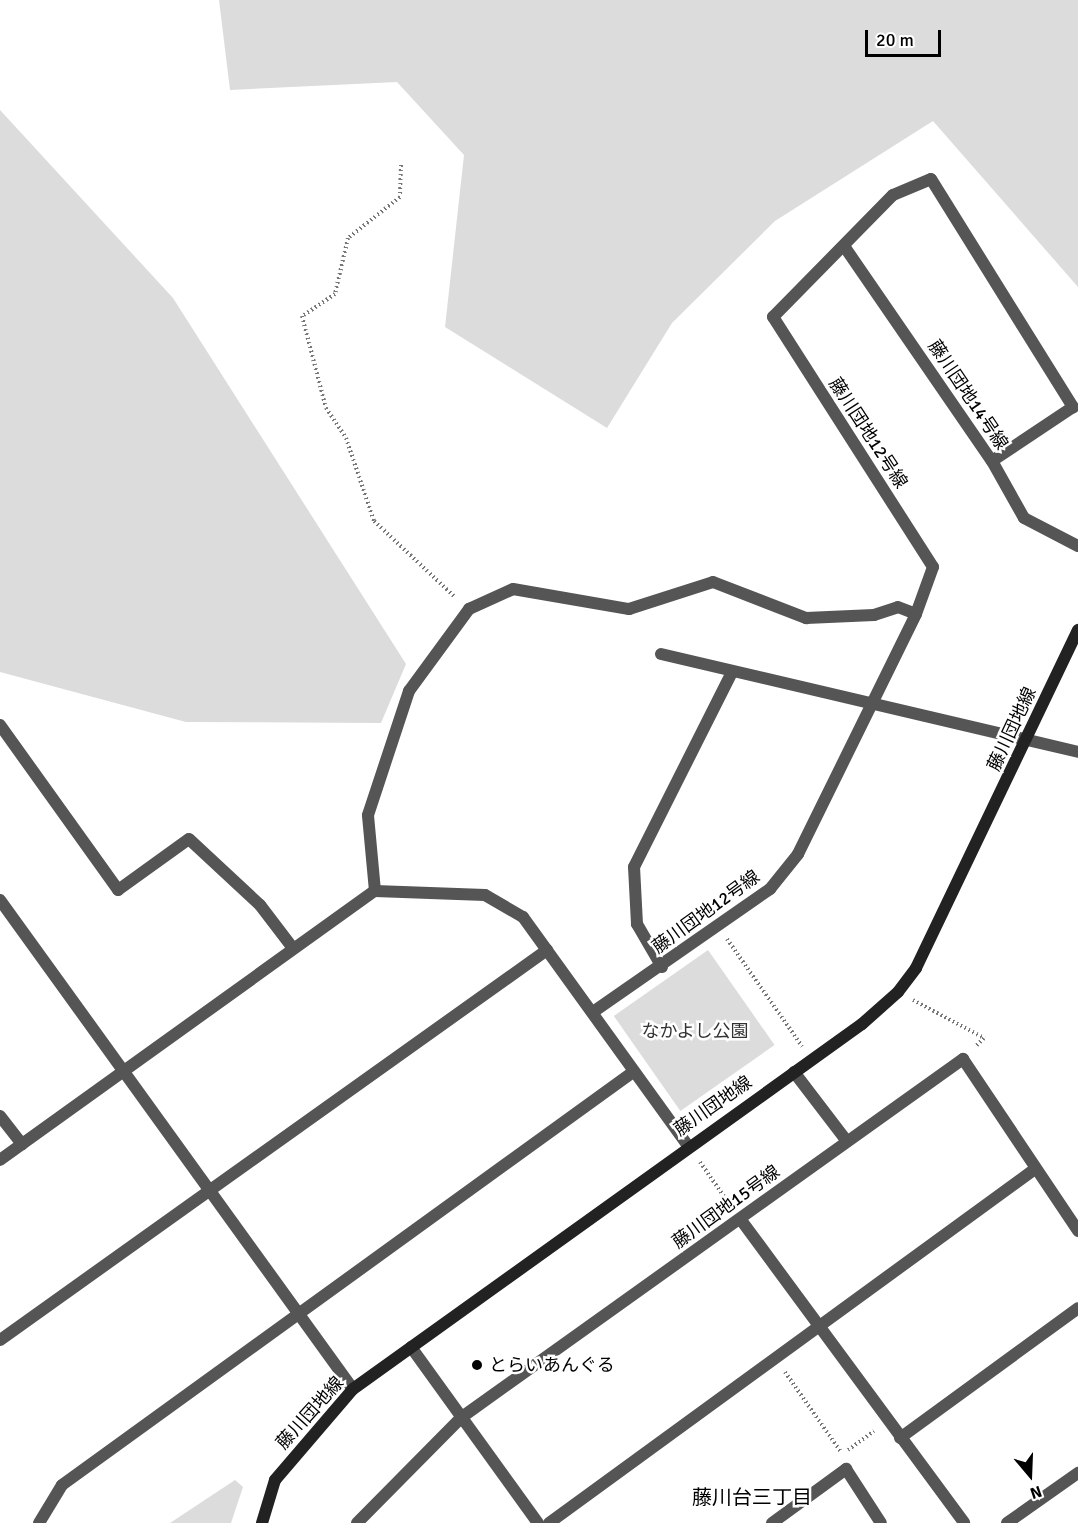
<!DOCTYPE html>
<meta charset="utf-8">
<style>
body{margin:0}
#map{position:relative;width:1078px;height:1523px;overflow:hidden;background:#fff;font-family:Signika,"Noto Sans JP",sans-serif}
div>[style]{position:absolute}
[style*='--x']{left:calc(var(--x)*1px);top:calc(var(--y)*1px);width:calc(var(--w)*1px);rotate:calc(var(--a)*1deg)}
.green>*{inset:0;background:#dcdcdc;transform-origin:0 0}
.path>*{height:4px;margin-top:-2px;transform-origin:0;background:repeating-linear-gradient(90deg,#777 0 1.5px,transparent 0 4.5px)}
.lane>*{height:12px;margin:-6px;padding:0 6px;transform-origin:6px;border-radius:6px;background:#555}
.street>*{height:12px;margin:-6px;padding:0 6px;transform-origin:6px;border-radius:6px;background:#555}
.secondary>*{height:12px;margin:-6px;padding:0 6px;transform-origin:6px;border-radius:6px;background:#222}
.dots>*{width:16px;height:16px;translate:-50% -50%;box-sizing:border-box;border:3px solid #fff;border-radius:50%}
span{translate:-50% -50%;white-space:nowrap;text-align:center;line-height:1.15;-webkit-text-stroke:5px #fff;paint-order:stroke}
.street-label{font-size:18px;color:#000}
.park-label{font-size:18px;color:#333}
.poi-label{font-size:18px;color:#000}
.left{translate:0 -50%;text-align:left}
.neighbourhood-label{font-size:20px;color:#000}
.north{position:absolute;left:1000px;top:1445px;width:60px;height:60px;-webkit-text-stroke:4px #fff;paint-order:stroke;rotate:161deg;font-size:16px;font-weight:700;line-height:24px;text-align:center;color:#000}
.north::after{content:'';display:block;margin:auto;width:21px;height:27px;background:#000;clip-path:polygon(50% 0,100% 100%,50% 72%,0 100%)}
.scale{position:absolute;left:865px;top:30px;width:76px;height:27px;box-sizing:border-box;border:3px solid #000;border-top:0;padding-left:8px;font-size:18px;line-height:21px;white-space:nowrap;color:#000;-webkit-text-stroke:4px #fff;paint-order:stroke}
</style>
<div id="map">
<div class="green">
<i style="clip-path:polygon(219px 0,1078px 0,1078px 287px,933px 121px,775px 221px,672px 323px,607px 428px,445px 327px,464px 155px,397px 82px,230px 90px)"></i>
<i style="clip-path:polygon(0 110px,173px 298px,406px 664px,381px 723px,186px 722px,0 672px)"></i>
<i style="left:708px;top:950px;width:116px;height:115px;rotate:55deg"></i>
<i style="clip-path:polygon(235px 1480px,243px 1487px,231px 1523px,170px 1523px)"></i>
</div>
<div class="path">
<i style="--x:401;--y:165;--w:32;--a:92"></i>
<i style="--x:400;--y:197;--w:66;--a:141.7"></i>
<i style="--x:348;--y:238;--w:57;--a:103.1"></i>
<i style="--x:335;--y:294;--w:40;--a:146"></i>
<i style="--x:302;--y:316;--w:95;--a:75.4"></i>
<i style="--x:326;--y:408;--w:36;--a:56"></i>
<i style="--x:346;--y:438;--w:88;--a:71.4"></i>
<i style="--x:374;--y:521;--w:111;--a:43.2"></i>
<i style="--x:727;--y:939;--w:131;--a:55"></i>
<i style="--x:913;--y:1000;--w:81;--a:28.2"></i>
<i style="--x:984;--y:1038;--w:11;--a:135"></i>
<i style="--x:700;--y:1162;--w:52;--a:55.1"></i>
<i style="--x:785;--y:1372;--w:98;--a:55"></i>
<i style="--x:848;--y:1450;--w:32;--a:-36"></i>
</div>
<div class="lane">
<i style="--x:375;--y:891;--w:76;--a:-95.3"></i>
<i style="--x:368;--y:815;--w:131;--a:-71.7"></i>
<i style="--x:409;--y:691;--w:102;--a:-53.8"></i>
<i style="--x:469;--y:609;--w:48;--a:-24.4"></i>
<i style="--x:513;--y:589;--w:118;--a:9.8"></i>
<i style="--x:629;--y:609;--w:88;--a:-17.8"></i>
<i style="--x:713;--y:582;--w:100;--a:21.2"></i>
<i style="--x:806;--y:618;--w:68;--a:-2.5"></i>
<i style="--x:874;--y:615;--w:25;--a:-18"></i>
<i style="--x:898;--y:607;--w:19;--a:21"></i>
</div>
<div class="street">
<i style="--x:844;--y:246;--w:261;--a:55.5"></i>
<i style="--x:992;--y:461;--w:65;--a:60.7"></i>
<i style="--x:1024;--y:518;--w:61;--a:27.4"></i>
<i style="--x:661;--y:654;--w:428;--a:13.2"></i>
<i style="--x:0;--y:725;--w:203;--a:54.4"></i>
<i style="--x:118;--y:890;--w:87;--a:-35.7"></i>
<i style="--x:189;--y:839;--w:97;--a:42.9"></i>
<i style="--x:260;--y:905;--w:53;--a:52.7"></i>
<i style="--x:0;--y:900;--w:603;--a:54.18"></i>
<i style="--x:662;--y:967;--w:50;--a:-120.2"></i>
<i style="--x:637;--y:924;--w:57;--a:-93"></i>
<i style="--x:634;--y:867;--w:218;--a:-63.3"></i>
<i style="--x:593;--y:1012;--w:216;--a:-34.8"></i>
<i style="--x:770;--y:889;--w:45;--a:-51.3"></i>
<i style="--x:798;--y:854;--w:267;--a:-63.8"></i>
<i style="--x:916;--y:614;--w:50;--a:-70.1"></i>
<i style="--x:933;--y:567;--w:297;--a:-122.6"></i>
<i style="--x:773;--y:317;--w:171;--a:-45.5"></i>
<i style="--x:893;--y:195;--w:41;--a:-22.8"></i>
<i style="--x:931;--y:179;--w:269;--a:58.1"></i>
<i style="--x:1073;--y:407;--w:97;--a:146.3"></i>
<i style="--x:794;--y:1072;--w:86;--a:52.6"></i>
<i style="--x:0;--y:1116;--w:36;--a:52"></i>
<i style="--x:0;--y:1160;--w:462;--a:-35.7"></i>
<i style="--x:375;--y:891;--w:110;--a:2.1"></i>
<i style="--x:485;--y:895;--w:44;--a:30.1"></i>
<i style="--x:523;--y:917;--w:282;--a:54.2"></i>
<i style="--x:741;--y:1220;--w:376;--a:53.6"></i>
<i style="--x:0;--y:1340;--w:672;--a:-35.49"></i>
<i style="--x:411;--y:1347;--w:217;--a:54.2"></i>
<i style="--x:900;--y:1438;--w:220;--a:-36.1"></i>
<i style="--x:39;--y:1523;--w:44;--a:-58.8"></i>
<i style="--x:62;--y:1485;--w:705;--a:-35.88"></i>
<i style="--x:357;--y:1523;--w:149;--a:-45.3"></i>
<i style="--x:462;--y:1417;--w:616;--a:-35.55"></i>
<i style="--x:963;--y:1059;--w:207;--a:56.2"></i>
<i style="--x:549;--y:1523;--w:601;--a:-36.07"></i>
<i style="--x:772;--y:1523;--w:92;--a:-36.1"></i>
<i style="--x:846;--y:1469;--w:64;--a:57.1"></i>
<i style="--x:1007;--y:1523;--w:87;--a:-35.2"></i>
</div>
<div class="secondary">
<i style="--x:262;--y:1523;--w:45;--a:-73.2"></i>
<i style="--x:275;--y:1480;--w:120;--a:-49.4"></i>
<i style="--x:353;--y:1389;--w:626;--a:-35.64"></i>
<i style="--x:862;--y:1024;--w:48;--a:-41.6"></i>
<i style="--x:898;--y:992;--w:30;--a:-53"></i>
<i style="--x:916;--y:968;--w:375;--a:-64.4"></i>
</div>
<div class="dots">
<i style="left:477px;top:1365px;background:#000"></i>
</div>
<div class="street-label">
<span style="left:968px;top:395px;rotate:56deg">藤川団地14号線</span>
<span style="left:868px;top:433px;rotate:57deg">藤川団地12号線</span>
<span style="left:1012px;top:729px;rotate:-65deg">藤川団地線</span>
<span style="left:706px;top:912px;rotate:-36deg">藤川団地12号線</span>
<span style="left:713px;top:1106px;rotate:-35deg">藤川団地線</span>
<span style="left:726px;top:1207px;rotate:-36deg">藤川団地15号線</span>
<span style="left:310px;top:1413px;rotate:-48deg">藤川団地線</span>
</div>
<div class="park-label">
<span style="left:695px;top:1031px">なかよし公園</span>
</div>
<div class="poi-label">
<span class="left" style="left:489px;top:1365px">とらいあんぐる</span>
</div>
<div class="neighbourhood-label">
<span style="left:752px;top:1497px">藤川台三丁目</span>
</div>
<div class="north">N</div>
<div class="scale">20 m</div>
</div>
